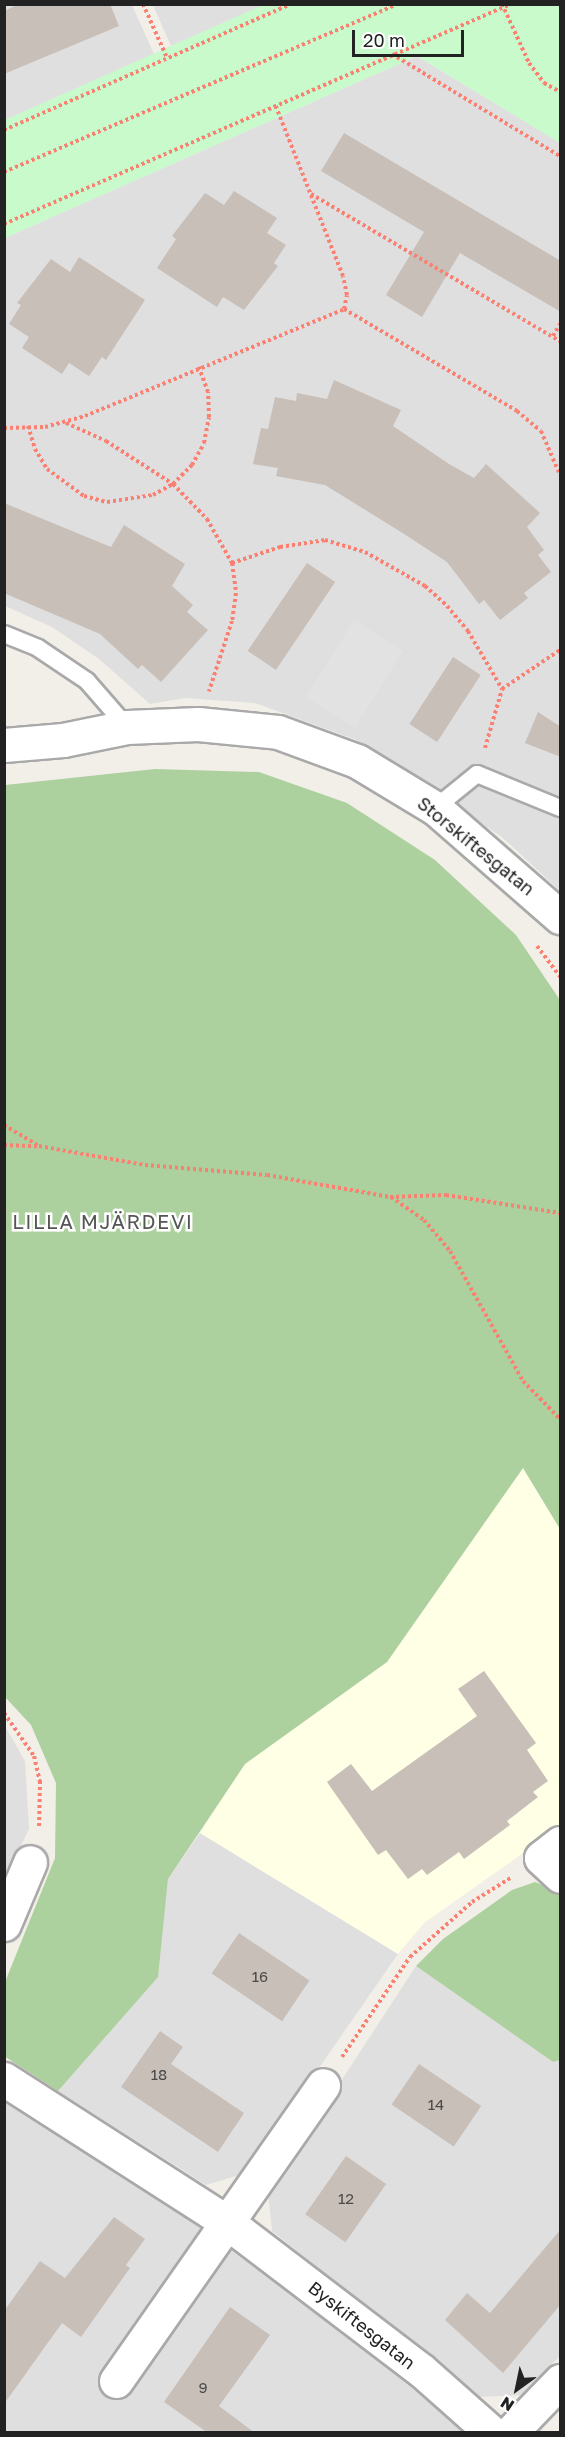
<!DOCTYPE html>
<meta charset="utf-8">
<style>
body{margin:0}
#map{position:relative;width:565px;height:2437px;overflow:hidden;background:#f2efe9;font-family:"Golos Text",sans-serif}
div>[style]{position:absolute}
[style*='--x']{left:calc(var(--x)*1px);top:calc(var(--y)*1px);width:calc(var(--w)*1px);rotate:calc(var(--a)*1deg)}
.residential>*{inset:0;background:#e0dfdf}
.education>*{inset:0;background:#ffffe5}
.forest>*{inset:0;background:#add19e}
.park>*{inset:0;background:#c8facc}
.parking>*{inset:0;background:#e2e2e2;transform-origin:0 0}
.building>*{inset:0;background:#c7bfb8;transform-origin:0 0}
.path>*{height:4px;margin-top:-2px;transform-origin:0;background:repeating-linear-gradient(90deg,#fa8072 0 3px,transparent 0 6px)}
.roads{filter:drop-shadow(2px 0 #a9a9a9) drop-shadow(-2px 0 #a9a9a9) drop-shadow(0 2px #a9a9a9) drop-shadow(0 -2px #a9a9a9)}
.service>*{height:16px;margin:-8px;padding:0 8px;transform-origin:8px;border-radius:8px;background:#fff}
.minor>*{height:33px;margin:-16.5px;padding:0 16.5px;transform-origin:16.5px;border-radius:16.5px;background:#fff}
span{translate:-50% -50%;white-space:nowrap;text-align:center;line-height:1.15;-webkit-text-stroke:5px #fff;paint-order:stroke}
.number-label{font-size:15px;color:#4b4948}
.number-label span{-webkit-text-stroke-width:0}
.street-label{font-size:18px;color:#222}
.neighbourhood-label{font-size:20px;color:#555;letter-spacing:1.5px}
.frame{position:absolute;inset:0;border:6px solid #222;pointer-events:none}
.north{position:absolute;left:487px;top:2359px;width:60px;height:60px;-webkit-text-stroke:4px #fff;paint-order:stroke;rotate:213deg;font-size:16px;font-weight:700;line-height:24px;text-align:center;color:#222}
.north::after{content:'';display:block;margin:auto;width:21px;height:27px;background:#222;clip-path:polygon(50% 0,100% 100%,50% 72%,0 100%)}
.scale{position:absolute;left:352px;top:30px;width:112px;height:27px;box-sizing:border-box;border:3px solid #222;border-top:0;padding-left:8px;font-size:18px;line-height:21px;white-space:nowrap;color:#222;-webkit-text-stroke:4px #fff;paint-order:stroke}
</style>
<div id="map">
<div class="residential">
<i style="clip-path:polygon(4px 5px,132px 5px,154px 54px,5px 120px)"></i>
<i style="clip-path:polygon(153px 5px,265px 5px,171px 46px)"></i>
<i style="clip-path:polygon(417px 56px,560px 143px,560px 891px,502px 837px,354px 739px,255px 703px,185px 698px,150px 704px,99px 659px,52px 627px,5px 606px,5px 238px)"></i>
<i style="clip-path:polygon(5px 1726px,25px 1761px,29px 1829px,5px 1878px)"></i>
<i style="clip-path:polygon(200px 1833px,398px 1954px,246px 2173px,206px 2185px,58px 2091px,157px 1977px,168px 1879px)"></i>
<i style="clip-path:polygon(416px 1966px,553px 2062px,560px 2060px,560px 2356px,522px 2395px,480px 2397px,272px 2231px,268px 2193px)"></i>
<i style="clip-path:polygon(4px 2100px,164px 2202px,359px 2343px,464px 2432px,5px 2432px)"></i>
</div>
<div class="education">
<i style="clip-path:polygon(523px 1468px,560px 1529px,560px 1827px,424px 1923px,398px 1954px,200px 1833px,245px 1764px,387px 1662px)"></i>
</div>
<div class="forest">
<i style="clip-path:polygon(155px 769px,259px 772px,347px 803px,435px 860px,516px 935px,560px 1000px,560px 1529px,523px 1468px,387px 1662px,245px 1764px,168px 1879px,158px 1977px,58px 2091px,4px 2056px,5px 1982px,55px 1858px,56px 1783px,31px 1725px,5px 1697px,5px 785px)"></i>
<i style="clip-path:polygon(535px 1882px,560px 1892px,560px 2060px,553px 2062px,416px 1966px,443px 1939px,512px 1890px)"></i>
</div>
<div class="park">
<i style="clip-path:polygon(265px 4px,560px 5px,560px 143px,417px 56px,5px 238px,5px 120px)"></i>
</div>
<div class="parking">
<i style="left:354px;top:620px;width:58px;height:91px;rotate:32deg"></i>
</div>
<div class="building">
<i style="clip-path:polygon(19px 4px,110px 4px,119px 26px,4px 74px,4px 11px)"></i>
<i style="clip-path:polygon(344px 133px,561px 261px,561px 312px,460px 253px,422px 317px,386px 295px,424px 232px,321px 171px)"></i>
<i style="clip-path:polygon(234px 191px,277px 218px,267px 233px,286px 245px,274px 263px,278px 266px,244px 310px,223px 297px,217px 307px,157px 268px,176px 239px,172px 236px,205px 193px,224px 205px)"></i>
<i style="clip-path:polygon(79px 257px,145px 300px,106px 360px,102px 357px,89px 376px,69px 363px,62px 374px,22px 348px,29px 337px,9px 324px,21px 305px,17px 303px,51px 259px,70px 272px)"></i>
<i style="clip-path:polygon(334px 380px,401px 410px,393px 426px,449px 464px,474px 478px,486px 464px,540px 513px,527px 527px,544px 550px,538px 555px,551px 572px,524px 593px,528px 598px,500px 620px,484px 600px,479px 604px,447px 562px,401px 532px,325px 485px,276px 476px,278px 468px,253px 464px,261px 428px,268px 429px,275px 397px,296px 401px,297px 393px,327px 399px)"></i>
<i style="clip-path:polygon(4px 503px,111px 547px,124px 525px,185px 564px,172px 586px,193px 605px,187px 612px,208px 630px,161px 682px,142px 665px,138px 669px,100px 634px,4px 593px)"></i>
<i style="left:307px;top:563px;width:34px;height:106px;rotate:34deg"></i>
<i style="left:453px;top:657px;width:33px;height:80px;rotate:33deg"></i>
<i style="clip-path:polygon(538px 712px,561px 727px,561px 757px,525px 743px)"></i>
<i style="clip-path:polygon(484px 1671px,536px 1743px,527px 1750px,548px 1781px,533px 1792px,538px 1797px,507px 1821px,510px 1825px,464px 1859px,459px 1852px,427px 1875px,422px 1869px,408px 1879px,386px 1850px,378px 1855px,327px 1782px,351px 1764px,372px 1791px,477px 1716px,458px 1689px)"></i>
<i style="left:239px;top:1933px;width:85px;height:49px;rotate:34deg"></i>
<i style="clip-path:polygon(160px 2031px,183px 2047px,171px 2064px,244px 2113px,218px 2152px,121px 2087px)"></i>
<i style="left:419px;top:2064px;width:75px;height:49px;rotate:34deg"></i>
<i style="left:346px;top:2156px;width:49px;height:71px;rotate:35deg"></i>
<i style="clip-path:polygon(114px 2217px,145px 2239px,126px 2265px,130px 2268px,81px 2337px,62px 2323px,4px 2404px,4px 2311px,40px 2261px,65px 2278px)"></i>
<i style="clip-path:polygon(561px 2229px,561px 2304px,503px 2373px,445px 2320px,467px 2293px,490px 2313px)"></i>
<i style="clip-path:polygon(230px 2307px,270px 2335px,219px 2406px,255px 2433px,208px 2433px,164px 2402px)"></i>
</div>
<div class="path">
<i style="--x:143;--y:4;--w:59;--a:66"></i>
<i style="--x:502;--y:4;--w:65;--a:65.4"></i>
<i style="--x:529;--y:63;--w:25;--a:53"></i>
<i style="--x:544;--y:83;--w:18;--a:29"></i>
<i style="--x:392;--y:54;--w:197;--a:31.3"></i>
<i style="--x:4;--y:130;--w:313;--a:-23.7"></i>
<i style="--x:4;--y:172;--w:427;--a:-23.1"></i>
<i style="--x:311;--y:194;--w:289;--a:30.6"></i>
<i style="--x:4;--y:224;--w:553;--a:-23.46"></i>
<i style="--x:344;--y:309;--w:201;--a:30.5"></i>
<i style="--x:517;--y:411;--w:31;--a:40"></i>
<i style="--x:541;--y:431;--w:48;--a:66.6"></i>
<i style="--x:553;--y:336;--w:14;--a:-60"></i>
<i style="--x:66;--y:423;--w:44;--a:24.2"></i>
<i style="--x:106;--y:441;--w:80;--a:32.7"></i>
<i style="--x:173;--y:484;--w:49;--a:45.8"></i>
<i style="--x:207;--y:519;--w:51;--a:60.4"></i>
<i style="--x:232;--y:563;--w:30;--a:82"></i>
<i style="--x:236;--y:593;--w:28;--a:98"></i>
<i style="--x:232;--y:621;--w:74;--a:108.2"></i>
<i style="--x:28;--y:426;--w:24;--a:73"></i>
<i style="--x:35;--y:449;--w:23;--a:59"></i>
<i style="--x:47;--y:469;--w:46;--a:36.1"></i>
<i style="--x:84;--y:496;--w:24;--a:15"></i>
<i style="--x:107;--y:502;--w:47;--a:-8.7"></i>
<i style="--x:153;--y:495;--w:23;--a:-29"></i>
<i style="--x:173;--y:484;--w:27;--a:-45"></i>
<i style="--x:192;--y:465;--w:25;--a:-61"></i>
<i style="--x:204;--y:443;--w:26;--a:-79"></i>
<i style="--x:209;--y:417;--w:25;--a:-92"></i>
<i style="--x:208;--y:392;--w:27;--a:-110"></i>
<i style="--x:4;--y:428;--w:41;--a:-1.4"></i>
<i style="--x:45;--y:427;--w:41;--a:-15.4"></i>
<i style="--x:85;--y:416;--w:280;--a:-22.4"></i>
<i style="--x:344;--y:309;--w:14;--a:-78"></i>
<i style="--x:347;--y:295;--w:19;--a:-102"></i>
<i style="--x:343;--y:276;--w:185;--a:-111.6"></i>
<i style="--x:232;--y:563;--w:51;--a:-18.4"></i>
<i style="--x:280;--y:547;--w:46;--a:-8.8"></i>
<i style="--x:325;--y:540;--w:42;--a:16.7"></i>
<i style="--x:365;--y:552;--w:69;--a:29.5"></i>
<i style="--x:425;--y:586;--w:30;--a:42"></i>
<i style="--x:447;--y:606;--w:33;--a:50"></i>
<i style="--x:468;--y:631;--w:67;--a:59.6"></i>
<i style="--x:485;--y:748;--w:61;--a:-73.9"></i>
<i style="--x:502;--y:689;--w:70;--a:-33.9"></i>
<i style="--x:537;--y:946;--w:39;--a:53"></i>
<i style="--x:4;--y:1125;--w:41;--a:31"></i>
<i style="--x:39;--y:1146;--w:108;--a:10.2"></i>
<i style="--x:145;--y:1165;--w:122;--a:4.7"></i>
<i style="--x:267;--y:1175;--w:125;--a:10.1"></i>
<i style="--x:390;--y:1197;--w:56;--a:-2"></i>
<i style="--x:446;--y:1195;--w:115;--a:9"></i>
<i style="--x:4;--y:1145;--w:33;--a:2"></i>
<i style="--x:391;--y:1197;--w:40;--a:34.9"></i>
<i style="--x:424;--y:1220;--w:40;--a:50"></i>
<i style="--x:450;--y:1251;--w:149;--a:60.7"></i>
<i style="--x:523;--y:1381;--w:53;--a:45.8"></i>
<i style="--x:4;--y:1713;--w:52;--a:55.1"></i>
<i style="--x:34;--y:1756;--w:26;--a:77"></i>
<i style="--x:40;--y:1781;--w:47;--a:91.2"></i>
<i style="--x:342;--y:2057;--w:121;--a:-55.8"></i>
<i style="--x:410;--y:1957;--w:83;--a:-41.6"></i>
<i style="--x:472;--y:1902;--w:47;--a:-32"></i>
</div>
<div class="roads">
<div class="service">
<i style="--x:4;--y:634;--w:37;--a:22"></i>
<i style="--x:38;--y:648;--w:59;--a:34"></i>
<i style="--x:87;--y:681;--w:61;--a:49"></i>
<i style="--x:435;--y:808;--w:54;--a:-39"></i>
<i style="--x:477;--y:774;--w:90;--a:22.3"></i>
</div>
<div class="minor">
<i style="--x:4;--y:745;--w:59;--a:-4.8"></i>
<i style="--x:63;--y:740;--w:65;--a:-11.5"></i>
<i style="--x:127;--y:727;--w:71;--a:-2.4"></i>
<i style="--x:198;--y:724;--w:80;--a:5.7"></i>
<i style="--x:278;--y:732;--w:84;--a:20.2"></i>
<i style="--x:357;--y:761;--w:91;--a:31.1"></i>
<i style="--x:435;--y:808;--w:166;--a:41.1"></i>
<i style="--x:560;--y:1843;--w:24;--a:142"></i>
<i style="--x:541;--y:1858;--w:26;--a:43"></i>
<i style="--x:4;--y:1924;--w:67;--a:-67.2"></i>
<i style="--x:4;--y:2079;--w:266;--a:32.7"></i>
<i style="--x:228;--y:2223;--w:243;--a:37.3"></i>
<i style="--x:421;--y:2370;--w:94;--a:41.5"></i>
<i style="--x:116;--y:2381;--w:361;--a:-55"></i>
<i style="--x:511;--y:2432;--w:71;--a:-46.1"></i>
</div>
</div>
<div class="number-label">
<span style="left:260px;top:1977px">16</span>
<span style="left:159px;top:2075px">18</span>
<span style="left:436px;top:2105px">14</span>
<span style="left:346px;top:2199px">12</span>
<span style="left:203px;top:2388px">9</span>
</div>
<div class="street-label">
<span style="left:476px;top:846px;rotate:39deg">Storskiftesgatan</span>
<span style="left:362px;top:2325px;rotate:38deg">Byskiftesgatan</span>
</div>
<div class="neighbourhood-label">
<span style="left:103px;top:1221px">LILLA MJÄRDEVI</span>
</div>
<div class="frame"></div>
<div class="north">N</div>
<div class="scale">20 m</div>
</div>
